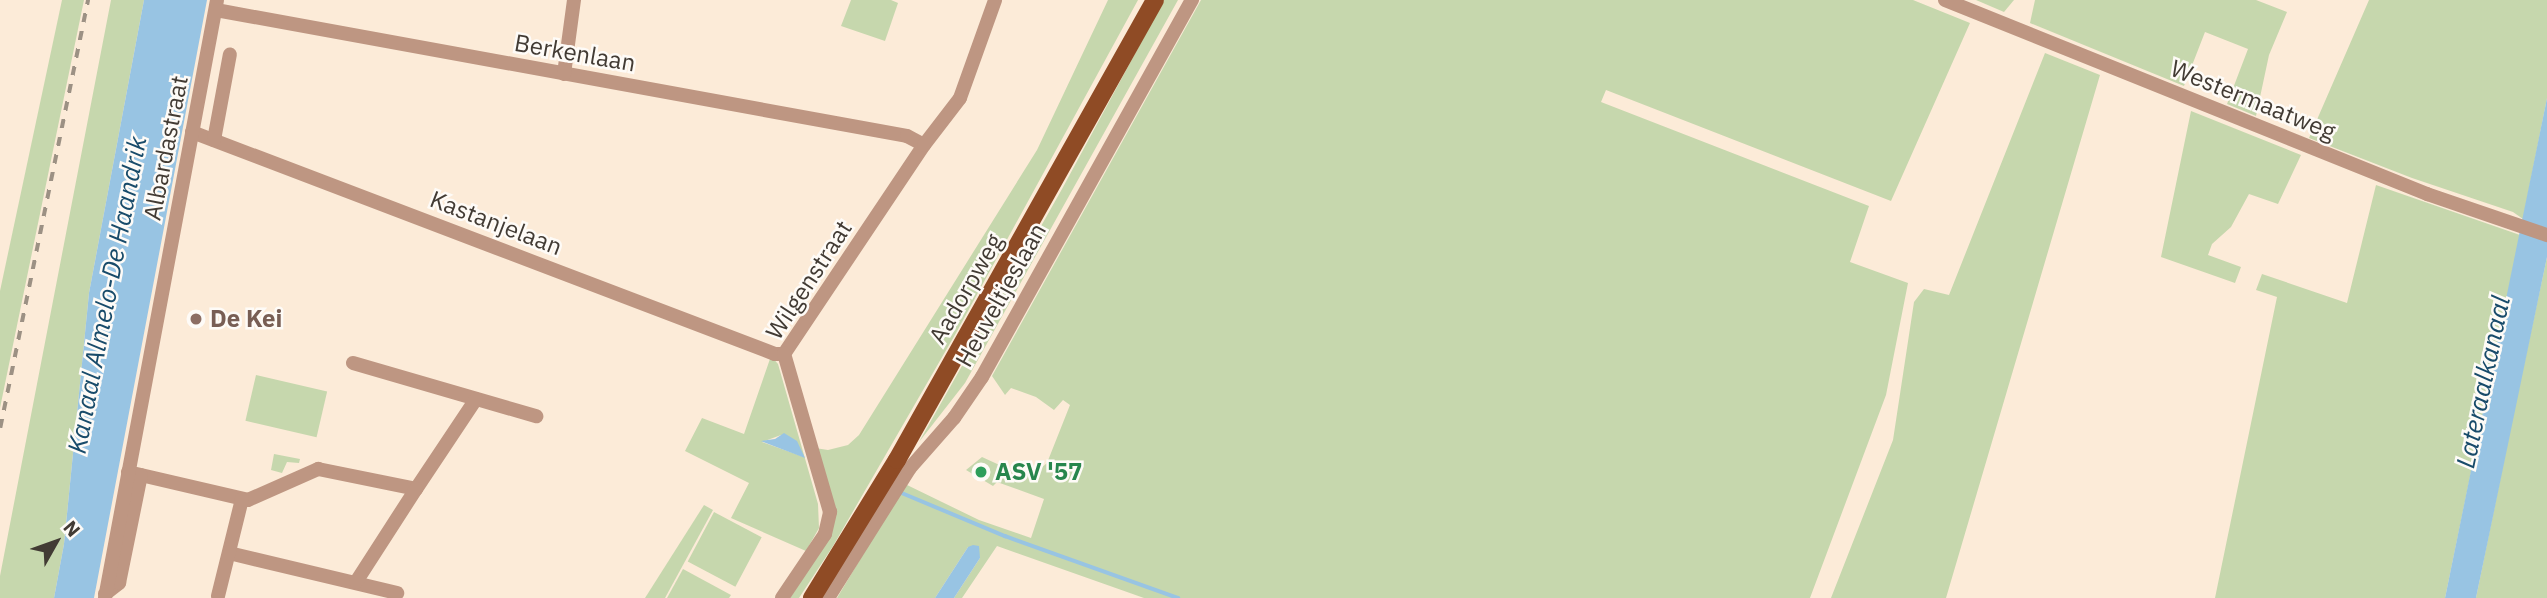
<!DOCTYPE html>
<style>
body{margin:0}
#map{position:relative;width:2547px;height:598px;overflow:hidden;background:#fcebd8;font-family:"IBM Plex Sans",sans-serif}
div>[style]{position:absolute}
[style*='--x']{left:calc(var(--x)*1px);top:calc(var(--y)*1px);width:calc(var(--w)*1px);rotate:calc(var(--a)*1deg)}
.green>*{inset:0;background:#c6d7ad;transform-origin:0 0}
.water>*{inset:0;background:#98c4e3}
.stream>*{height:3.5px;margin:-1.75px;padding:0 1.75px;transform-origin:1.75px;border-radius:1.75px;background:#98c4e3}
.minor>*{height:14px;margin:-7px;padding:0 7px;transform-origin:7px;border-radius:7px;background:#be9682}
.major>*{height:18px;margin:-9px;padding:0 9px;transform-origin:9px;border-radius:9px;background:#8f4b25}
.rail>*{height:3.5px;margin-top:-1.75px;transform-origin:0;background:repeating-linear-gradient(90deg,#9c9184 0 9px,transparent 0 18px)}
.dots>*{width:19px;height:19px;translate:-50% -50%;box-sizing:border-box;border:4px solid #fefbf7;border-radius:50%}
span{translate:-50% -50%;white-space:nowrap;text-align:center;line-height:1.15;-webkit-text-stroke:5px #fefbf7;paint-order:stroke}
.street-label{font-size:24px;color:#423b34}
.education-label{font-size:24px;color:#785e54;font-weight:700}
.left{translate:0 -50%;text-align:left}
.leisure-label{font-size:24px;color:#27864d;font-weight:700}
.water-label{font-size:26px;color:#184b6a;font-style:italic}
.north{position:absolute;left:21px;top:507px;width:70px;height:70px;-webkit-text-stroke:5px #fefbf7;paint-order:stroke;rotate:50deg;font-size:19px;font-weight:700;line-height:28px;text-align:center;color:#423b34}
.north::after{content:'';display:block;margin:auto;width:24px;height:32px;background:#423b34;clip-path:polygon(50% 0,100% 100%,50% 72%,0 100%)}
</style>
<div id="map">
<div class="green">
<i style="clip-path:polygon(62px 0,84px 0,0 408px,0 291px)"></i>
<i style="clip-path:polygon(111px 0,144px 0,89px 293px,64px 544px,54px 598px,0 598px,0 576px)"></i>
<i style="clip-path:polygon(851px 0,891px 0,898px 3px,885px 41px,841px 26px)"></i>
<i style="clip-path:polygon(1108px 0,1138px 0,956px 333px,833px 546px,799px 598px,790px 598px,827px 541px,815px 448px,828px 450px,848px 445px,859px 435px,1037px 150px)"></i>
<i style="clip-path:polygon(1164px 0,1178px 0,965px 383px,919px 442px,1062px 189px)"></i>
<i style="clip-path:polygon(1201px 0,1913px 0,1970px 23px,1891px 201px,1606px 90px,1601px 102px,1869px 206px,1850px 262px,1908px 283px,1886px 395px,1810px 598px,1144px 598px,997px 546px,962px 598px,954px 598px,980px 558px,968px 547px,935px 598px,837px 598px,905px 484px,979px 520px,1031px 538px,1044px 499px,997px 482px,993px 486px,966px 470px,982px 457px,1019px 474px,1040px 469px,1047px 463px,1070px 405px,1063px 400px,1054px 410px,1036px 397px,1011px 388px,1005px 395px,992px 376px)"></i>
<i style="clip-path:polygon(1976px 0,2014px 0,2004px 12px)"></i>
<i style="clip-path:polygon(2035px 0,2256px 0,2287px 12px,2269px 55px,2256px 116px,2227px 104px,2248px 49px,2205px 32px,2184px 86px,2030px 23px)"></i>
<i style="clip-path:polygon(2369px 0,2547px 0,2547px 98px,2523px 219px,2513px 212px,2412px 178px,2309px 138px)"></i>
<i style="clip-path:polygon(2045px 53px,2100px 75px,1946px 598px,1831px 598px,1893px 440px,1914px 302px,1924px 289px,1949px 295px)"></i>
<i style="clip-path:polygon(2191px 111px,2301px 155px,2278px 204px,2249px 194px,2231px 227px,2212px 244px,2208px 255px,2241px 267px,2235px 283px,2161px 257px)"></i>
<i style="clip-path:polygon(2376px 185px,2520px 235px,2445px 598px,2215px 598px,2277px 297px,2256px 290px,2262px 274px,2347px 303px)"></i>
<i style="clip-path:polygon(2547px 257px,2547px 598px,2476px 598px,2514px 411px)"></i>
<i style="clip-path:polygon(evenodd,771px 356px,778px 364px,818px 504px,819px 528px,806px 551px,731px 518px,749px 483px,685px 451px,702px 418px,744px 434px,771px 356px,781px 435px,804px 457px,762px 442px,781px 435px)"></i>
<i style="left:256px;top:375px;width:73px;height:47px;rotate:13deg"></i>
<i style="clip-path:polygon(274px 454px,300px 459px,299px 463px,287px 462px,282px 473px,271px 470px)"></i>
<i style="clip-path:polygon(704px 505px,713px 510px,665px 598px,645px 598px)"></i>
<i style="left:714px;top:512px;width:54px;height:56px;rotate:28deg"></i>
<i style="clip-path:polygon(683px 569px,731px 595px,729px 598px,667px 598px)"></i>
</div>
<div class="water">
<i style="clip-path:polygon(144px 0,207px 0,94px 598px,54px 598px,64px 544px,89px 293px)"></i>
<i style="clip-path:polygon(2547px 98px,2547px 257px,2476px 598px,2445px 598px)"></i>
<i style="clip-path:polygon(784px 433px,797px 441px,805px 458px,761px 441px,775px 439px)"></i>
<i style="clip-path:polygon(973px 545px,979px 546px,980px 558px,954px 598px,935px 598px,968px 547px)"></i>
</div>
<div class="stream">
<i style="--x:902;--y:493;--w:112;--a:22.7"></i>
<i style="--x:1005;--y:536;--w:184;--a:19.7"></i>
</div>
<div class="minor">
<i style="--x:1945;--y:0;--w:520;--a:21.92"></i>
<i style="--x:2427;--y:194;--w:127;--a:18.9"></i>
<i style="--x:216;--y:10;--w:702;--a:10.33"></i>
<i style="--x:907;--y:136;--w:19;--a:28"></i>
<i style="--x:564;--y:74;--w:75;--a:-82.3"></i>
<i style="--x:192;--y:132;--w:624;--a:20.85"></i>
<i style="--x:775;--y:354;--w:9;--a:0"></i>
<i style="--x:214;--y:140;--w:87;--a:-79.5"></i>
<i style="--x:784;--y:354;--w:252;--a:-56.2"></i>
<i style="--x:924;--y:145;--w:59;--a:-52.5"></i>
<i style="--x:960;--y:98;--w:104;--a:-70.3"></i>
<i style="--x:353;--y:363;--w:191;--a:16.2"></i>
<i style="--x:128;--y:472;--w:123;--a:13.1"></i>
<i style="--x:248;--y:500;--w:77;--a:-23.9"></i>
<i style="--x:318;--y:469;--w:100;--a:11.5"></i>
<i style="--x:416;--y:489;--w:108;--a:-56.3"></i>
<i style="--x:229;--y:553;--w:173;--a:13.4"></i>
<i style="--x:356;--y:582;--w:111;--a:-57.2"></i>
<i style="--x:105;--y:594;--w:18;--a:-38"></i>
<i style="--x:119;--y:583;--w:110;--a:-78.5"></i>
<i style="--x:218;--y:596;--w:100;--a:-76.1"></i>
<i style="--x:105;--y:598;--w:608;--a:-79.39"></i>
<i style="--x:782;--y:598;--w:77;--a:-56.1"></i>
<i style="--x:825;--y:534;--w:23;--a:-77"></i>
<i style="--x:830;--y:512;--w:165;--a:-106.2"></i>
<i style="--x:828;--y:598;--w:154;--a:-57.8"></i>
<i style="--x:910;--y:468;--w:67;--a:-48.7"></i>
<i style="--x:954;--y:418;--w:50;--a:-55.7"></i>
<i style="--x:982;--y:377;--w:432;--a:-60.9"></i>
</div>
<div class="major">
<i style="--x:812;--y:598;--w:162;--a:-58.4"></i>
<i style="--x:897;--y:460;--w:527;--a:-60.71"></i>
</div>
<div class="rail">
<i style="--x:0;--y:428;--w:437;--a:-78.4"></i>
</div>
<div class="dots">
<i style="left:196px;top:319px;background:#8d6e63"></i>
<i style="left:981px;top:472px;background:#2e9e5b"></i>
</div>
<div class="street-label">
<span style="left:575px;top:53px;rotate:10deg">Berkenlaan</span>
<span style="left:2253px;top:100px;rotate:22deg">Westermaatweg</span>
<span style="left:166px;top:148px;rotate:-79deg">Albardastraat</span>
<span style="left:496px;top:223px;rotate:21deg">Kastanjelaan</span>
<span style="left:809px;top:280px;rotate:-57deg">Wilgenstraat</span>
<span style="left:966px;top:289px;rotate:-60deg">Aadorpweg</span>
<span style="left:1001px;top:295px;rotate:-61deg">Heuveltjeslaan</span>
</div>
<div class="education-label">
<span class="left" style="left:210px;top:319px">De Kei</span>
</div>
<div class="leisure-label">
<span class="left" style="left:995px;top:472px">ASV '57</span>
</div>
<div class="water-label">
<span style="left:107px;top:295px;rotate:-79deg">Kanaal Almelo-De Haandrik</span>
<span style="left:2483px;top:382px;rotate:-78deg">Lateraalkanaal</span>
</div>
<div class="north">N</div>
</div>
